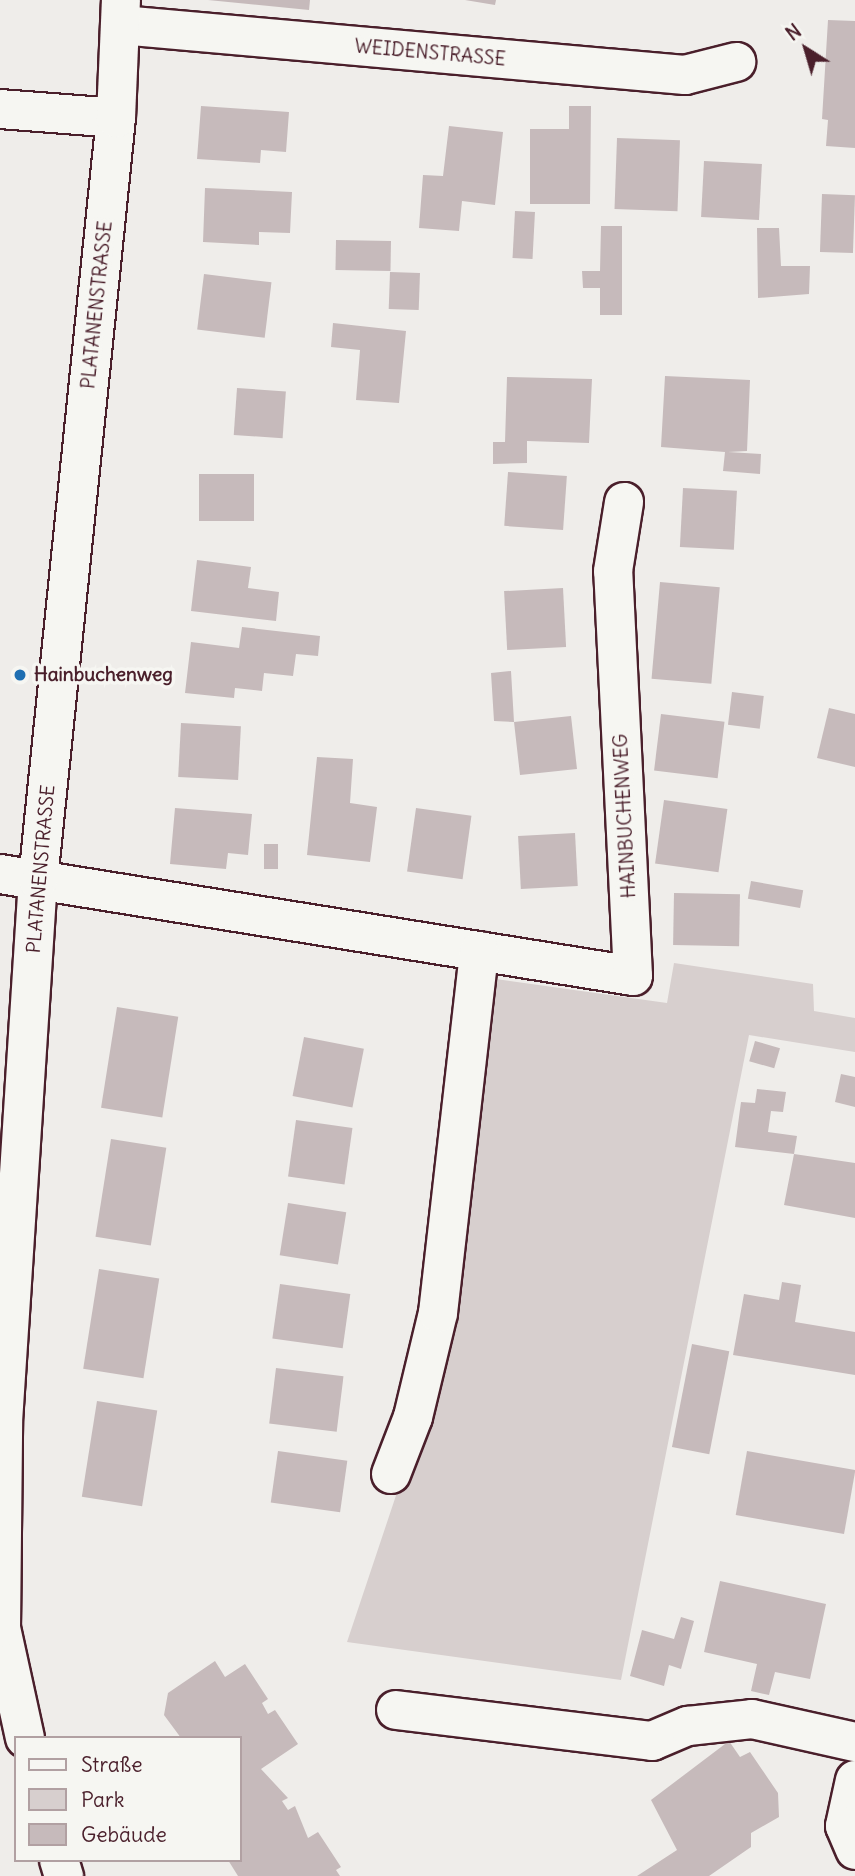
<!DOCTYPE html>
<meta charset="utf-8">
<style>
body{margin:0}
#map{position:relative;width:855px;height:1876px;overflow:hidden;background:#efedea;font-family:Delius,sans-serif}
div>[style]{position:absolute}
[style*='--x']{left:calc(var(--x)*1px);top:calc(var(--y)*1px);width:calc(var(--w)*1px);rotate:calc(var(--a)*1deg)}
.green>*{inset:0;background:#d7cfce}
.building>*{inset:0;background:#c6babb;transform-origin:0 0}
.roads{filter:drop-shadow(2px 0 #4a1f2b) drop-shadow(-2px 0 #4a1f2b) drop-shadow(0 2px #4a1f2b) drop-shadow(0 -2px #4a1f2b)}
.minor>*{height:38px;margin:-19px;padding:0 19px;transform-origin:19px;border-radius:19px;background:#f6f6f2}
.dots>*{width:19px;height:19px;translate:-50% -50%;box-sizing:border-box;border:4px solid #f6f6f2;border-radius:50%}
span{translate:-50% -50%;white-space:nowrap;text-align:center;line-height:1.15;-webkit-text-stroke:7px #f6f6f2;paint-order:stroke}
.street-label{font-size:19px;color:#4a1f2b}
.poi-label{font-size:19px;color:#4a1f2b;font-weight:700}
.left{translate:0 -50%;text-align:left}
.legend{position:absolute;left:14px;top:1736px;width:228px;height:126px;box-sizing:border-box;background:#f6f6f2;border:2px solid #b1a0a2;margin:0;padding:9px 12px;list-style:none;font-size:21px;color:#4a1f2b}
.legend li{display:flex;align-items:center;gap:14px;height:35px}
.legend b{width:35px;border:2px solid #b1a0a2}
.north{position:absolute;left:771px;top:14px;width:70px;height:70px;-webkit-text-stroke:5px #f6f6f2;paint-order:stroke;rotate:323deg;font-size:19px;font-weight:700;line-height:28px;text-align:center;color:#4a1f2b}
.north::after{content:'';display:block;margin:auto;width:24px;height:32px;background:#4a1f2b;clip-path:polygon(50% 0,100% 100%,50% 72%,0 100%)}
</style>
<div id="map">
<div class="green">
<i style="clip-path:polygon(674px 963px,813px 984px,814px 1011px,855px 1018px,855px 1052px,749px 1035px,621px 1680px,347px 1642px,456px 1316px,496px 979px,667px 1003px)"></i>
</div>
<div class="building">
<i style="clip-path:polygon(208px 0,310px 0,309px 10px)"></i>
<i style="clip-path:polygon(465px 0,496px 0,495px 5px)"></i>
<i style="clip-path:polygon(828px 20px,855px 21px,855px 148px,826px 146px,828px 120px,822px 119px)"></i>
<i style="clip-path:polygon(201px 106px,289px 112px,286px 152px,261px 150px,260px 163px,197px 159px)"></i>
<i style="clip-path:polygon(569px 106px,591px 106px,590px 204px,530px 204px,530px 129px,569px 129px)"></i>
<i style="clip-path:polygon(449px 126px,503px 132px,495px 205px,462px 201px,459px 231px,419px 228px,423px 175px,443px 176px)"></i>
<i style="left:617px;top:138px;width:63px;height:71px;rotate:2deg"></i>
<i style="left:704px;top:161px;width:58px;height:56px;rotate:3deg"></i>
<i style="clip-path:polygon(205px 188px,292px 192px,290px 233px,259px 232px,259px 245px,203px 242px)"></i>
<i style="left:822px;top:194px;width:33px;height:58px;rotate:2deg"></i>
<i style="left:515px;top:211px;width:20px;height:47px;rotate:3deg"></i>
<i style="clip-path:polygon(601px 226px,622px 226px,622px 315px,600px 315px,600px 288px,583px 288px,582px 271px,600px 271px)"></i>
<i style="clip-path:polygon(757px 228px,779px 228px,781px 266px,810px 266px,809px 294px,758px 298px)"></i>
<i style="left:336px;top:240px;width:55px;height:30px;rotate:1deg"></i>
<i style="left:390px;top:272px;width:30px;height:37px;rotate:2deg"></i>
<i style="left:204px;top:274px;width:68px;height:56px;rotate:7deg"></i>
<i style="clip-path:polygon(333px 323px,406px 331px,399px 403px,356px 400px,360px 350px,331px 347px)"></i>
<i style="clip-path:polygon(665px 376px,750px 380px,747px 451px,728px 452px,761px 454px,760px 474px,723px 471px,725px 452px,661px 447px)"></i>
<i style="clip-path:polygon(507px 377px,592px 379px,589px 443px,527px 441px,527px 463px,493px 464px,493px 442px,505px 442px)"></i>
<i style="left:237px;top:388px;width:49px;height:47px;rotate:4deg"></i>
<i style="left:508px;top:472px;width:59px;height:54px;rotate:4deg"></i>
<i style="left:199px;top:474px;width:55px;height:47px"></i>
<i style="left:683px;top:488px;width:54px;height:59px;rotate:3deg"></i>
<i style="clip-path:polygon(197px 560px,251px 567px,248px 588px,279px 592px,276px 621px,191px 611px)"></i>
<i style="left:660px;top:582px;width:60px;height:97px;rotate:5deg"></i>
<i style="left:563px;top:588px;width:59px;height:59px;rotate:87deg"></i>
<i style="clip-path:polygon(242px 627px,320px 636px,318px 656px,296px 654px,293px 676px,264px 673px,262px 691px,235px 688px,234px 698px,185px 693px,191px 642px,239px 648px)"></i>
<i style="clip-path:polygon(511px 671px,514px 722px,571px 716px,577px 769px,520px 775px,514px 722px,494px 721px,491px 673px)"></i>
<i style="left:732px;top:692px;width:32px;height:33px;rotate:7deg"></i>
<i style="clip-path:polygon(829px 708px,855px 714px,855px 767px,817px 758px)"></i>
<i style="left:661px;top:714px;width:64px;height:57px;rotate:7deg"></i>
<i style="left:181px;top:723px;width:60px;height:54px;rotate:3deg"></i>
<i style="clip-path:polygon(317px 757px,353px 759px,350px 803px,377px 807px,370px 862px,307px 855px)"></i>
<i style="left:664px;top:800px;width:64px;height:64px;rotate:8deg"></i>
<i style="clip-path:polygon(175px 808px,252px 814px,248px 855px,228px 853px,226px 869px,170px 864px)"></i>
<i style="left:416px;top:808px;width:56px;height:64px;rotate:8deg"></i>
<i style="left:575px;top:833px;width:53px;height:57px;rotate:87deg"></i>
<i style="left:264px;top:844px;width:14px;height:25px"></i>
<i style="left:751px;top:881px;width:53px;height:18px;rotate:10deg"></i>
<i style="left:674px;top:893px;width:66px;height:52px;rotate:1deg"></i>
<i style="left:117px;top:1007px;width:62px;height:102px;rotate:9deg"></i>
<i style="left:304px;top:1037px;width:61px;height:60px;rotate:11deg"></i>
<i style="left:755px;top:1041px;width:26px;height:21px;rotate:16deg"></i>
<i style="clip-path:polygon(841px 1074px,855px 1077px,855px 1107px,835px 1102px)"></i>
<i style="clip-path:polygon(757px 1089px,786px 1092px,783px 1112px,771px 1111px,768px 1132px,797px 1136px,794px 1154px,855px 1163px,855px 1218px,784px 1205px,794px 1154px,735px 1147px,741px 1102px,755px 1103px)"></i>
<i style="left:296px;top:1120px;width:57px;height:57px;rotate:8deg"></i>
<i style="left:111px;top:1139px;width:56px;height:99px;rotate:9deg"></i>
<i style="left:288px;top:1203px;width:59px;height:53px;rotate:9deg"></i>
<i style="left:99px;top:1269px;width:61px;height:101px;rotate:9deg"></i>
<i style="clip-path:polygon(782px 1282px,801px 1285px,795px 1322px,855px 1332px,855px 1375px,733px 1355px,744px 1294px,779px 1300px)"></i>
<i style="left:280px;top:1284px;width:71px;height:55px;rotate:8deg"></i>
<i style="left:692px;top:1344px;width:38px;height:105px;rotate:11deg"></i>
<i style="left:276px;top:1368px;width:68px;height:56px;rotate:7deg"></i>
<i style="left:97px;top:1401px;width:61px;height:97px;rotate:9deg"></i>
<i style="left:278px;top:1451px;width:70px;height:52px;rotate:8deg"></i>
<i style="left:747px;top:1451px;width:110px;height:65px;rotate:10deg"></i>
<i style="clip-path:polygon(720px 1581px,826px 1604px,810px 1679px,775px 1672px,769px 1695px,751px 1691px,757px 1664px,704px 1652px)"></i>
<i style="clip-path:polygon(681px 1617px,694px 1621px,681px 1669px,669px 1665px,664px 1686px,630px 1676px,642px 1630px,674px 1639px)"></i>
<i style="clip-path:polygon(215px 1661px,225px 1677px,245px 1664px,268px 1699px,262px 1703px,268px 1714px,275px 1710px,298px 1744px,261px 1769px,288px 1798px,282px 1801px,288px 1810px,295px 1806px,308px 1838px,318px 1832px,341px 1867px,336px 1870px,340px 1876px,238px 1876px,228px 1860px,240px 1860px,240px 1738px,181px 1738px,164px 1715px,168px 1693px)"></i>
<i style="clip-path:polygon(729px 1741px,740px 1757px,750px 1752px,778px 1793px,779px 1817px,751px 1833px,751px 1847px,709px 1876px,637px 1876px,677px 1850px,651px 1800px)"></i>
</div>
<div class="roads">
<div class="minor">
<i style="--x:121;--y:25;--w:566;--a:5.07"></i>
<i style="--x:685;--y:75;--w:53;--a:-14.3"></i>
<i style="--x:0;--y:109;--w:116;--a:4.4"></i>
<i style="--x:0;--y:874;--w:641;--a:9.15"></i>
<i style="--x:633;--y:976;--w:405;--a:-92.8"></i>
<i style="--x:613;--y:571;--w:70;--a:-80.9"></i>
<i style="--x:391;--y:1474;--w:61;--a:-68.9"></i>
<i style="--x:413;--y:1417;--w:107;--a:-76.5"></i>
<i style="--x:438;--y:1313;--w:364;--a:-83.5"></i>
<i style="--x:396;--y:1710;--w:258;--a:6.9"></i>
<i style="--x:652;--y:1741;--w:39;--a:-23"></i>
<i style="--x:688;--y:1726;--w:64;--a:-6.2"></i>
<i style="--x:752;--y:1719;--w:106;--a:12.6"></i>
<i style="--x:25;--y:1738;--w:113;--a:-102.3"></i>
<i style="--x:1;--y:1628;--w:206;--a:-89.4"></i>
<i style="--x:3;--y:1422;--w:543;--a:-86.31"></i>
<i style="--x:38;--y:880;--w:766;--a:-84.16"></i>
<i style="--x:116;--y:118;--w:118;--a:-87.6"></i>
<i style="--x:855;--y:1780;--w:47;--a:102.3"></i>
<i style="--x:845;--y:1826;--w:26;--a:67"></i>
<i style="--x:59;--y:1860;--w:17;--a:73"></i>
</div>
</div>
<div class="dots">
<i style="left:20px;top:675px;background:#1f6fb2"></i>
</div>
<div class="street-label">
<span style="left:430px;top:53px;rotate:5deg">WEIDENSTRASSE</span>
<span style="left:97px;top:305px;rotate:-84deg">PLATANENSTRASSE</span>
<span style="left:625px;top:816px;rotate:-93deg">HAINBUCHENWEG</span>
<span style="left:41px;top:869px;rotate:-85deg">PLATANENSTRASSE</span>
</div>
<div class="poi-label">
<span class="left" style="left:34px;top:675px">Hainbuchenweg</span>
</div>
<ul class="legend">
<li><b style="height:9px;background:#f6f6f2"></b>Straße</li>
<li><b style="height:19px;background:#d7cfce"></b>Park</li>
<li><b style="height:19px;background:#c6babb"></b>Gebäude</li>
</ul>
<div class="north">N</div>
</div>
